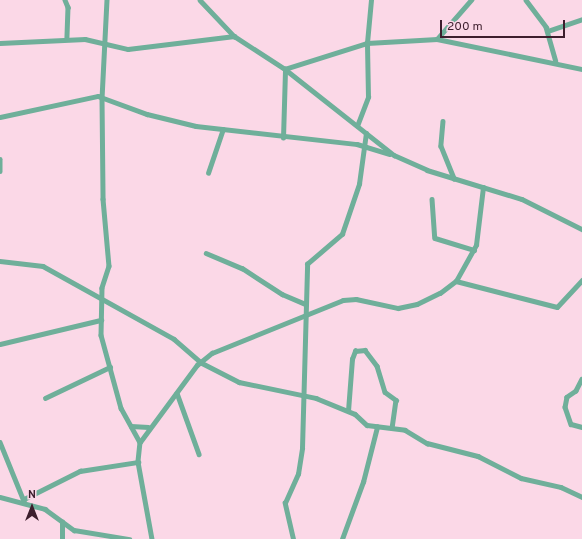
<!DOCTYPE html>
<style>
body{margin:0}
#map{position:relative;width:582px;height:539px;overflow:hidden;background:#fbd8e7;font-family:Overpass,sans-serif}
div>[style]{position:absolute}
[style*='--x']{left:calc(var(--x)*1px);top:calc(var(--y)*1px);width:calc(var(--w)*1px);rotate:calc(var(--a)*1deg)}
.minor>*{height:4.5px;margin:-2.25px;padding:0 2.25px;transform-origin:2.25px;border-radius:2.25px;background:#6faf9a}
span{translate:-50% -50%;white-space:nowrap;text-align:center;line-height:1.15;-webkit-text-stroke:3px #fbd8e7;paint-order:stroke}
.north{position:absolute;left:12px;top:487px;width:40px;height:40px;-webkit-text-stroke:3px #fbd8e7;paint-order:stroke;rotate:0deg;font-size:11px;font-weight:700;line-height:16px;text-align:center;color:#3d1e2d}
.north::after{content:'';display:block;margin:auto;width:14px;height:18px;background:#3d1e2d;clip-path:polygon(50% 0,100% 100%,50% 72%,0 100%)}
.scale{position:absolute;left:440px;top:20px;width:125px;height:18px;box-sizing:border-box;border:2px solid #3d1e2d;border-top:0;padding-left:5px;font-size:12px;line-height:14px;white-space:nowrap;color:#3d1e2d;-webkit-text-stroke:3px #fbd8e7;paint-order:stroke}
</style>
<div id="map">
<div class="minor">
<i style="--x:65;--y:0;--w:8;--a:67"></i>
<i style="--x:68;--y:7;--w:31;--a:92"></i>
<i style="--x:107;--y:0;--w:98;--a:92.9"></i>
<i style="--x:102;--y:98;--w:101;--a:89.4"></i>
<i style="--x:103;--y:199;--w:67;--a:84.9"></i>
<i style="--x:109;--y:266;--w:23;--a:108"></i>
<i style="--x:102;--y:288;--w:47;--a:91.2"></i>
<i style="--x:101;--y:335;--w:76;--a:74.7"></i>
<i style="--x:121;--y:408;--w:39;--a:61"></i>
<i style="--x:140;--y:442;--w:20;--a:96"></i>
<i style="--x:138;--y:462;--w:78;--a:79.7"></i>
<i style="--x:200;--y:0;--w:50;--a:46.6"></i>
<i style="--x:526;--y:0;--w:34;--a:53"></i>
<i style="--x:546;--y:27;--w:35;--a:74"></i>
<i style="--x:548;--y:31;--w:36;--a:-19"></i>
<i style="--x:437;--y:39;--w:52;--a:-48.9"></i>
<i style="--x:0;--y:43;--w:85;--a:-2.7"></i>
<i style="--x:85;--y:39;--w:44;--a:13.1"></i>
<i style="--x:128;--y:49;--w:107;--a:-7"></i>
<i style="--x:234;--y:36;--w:61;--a:32.9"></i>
<i style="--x:285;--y:69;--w:139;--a:38.3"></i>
<i style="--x:394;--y:155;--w:36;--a:24"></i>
<i style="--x:427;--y:170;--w:99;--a:17"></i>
<i style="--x:522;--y:199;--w:67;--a:26.6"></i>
<i style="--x:285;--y:69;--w:86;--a:-17.6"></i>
<i style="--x:367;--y:43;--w:70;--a:-3.3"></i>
<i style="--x:437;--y:39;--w:148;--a:11.7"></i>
<i style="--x:0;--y:117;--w:100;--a:-12.1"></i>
<i style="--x:98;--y:96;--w:52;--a:20.2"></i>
<i style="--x:147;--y:114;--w:50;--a:13.8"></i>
<i style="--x:196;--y:126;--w:162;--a:6.4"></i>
<i style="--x:357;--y:144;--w:34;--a:17"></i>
<i style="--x:443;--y:121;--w:25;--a:95"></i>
<i style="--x:441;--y:146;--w:35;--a:68"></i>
<i style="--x:357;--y:126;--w:31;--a:-69"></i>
<i style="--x:368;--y:97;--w:54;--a:-91.1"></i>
<i style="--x:367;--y:43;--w:43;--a:-84.7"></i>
<i style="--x:283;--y:138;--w:69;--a:-88.3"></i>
<i style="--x:0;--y:159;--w:12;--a:90"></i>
<i style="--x:208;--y:173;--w:46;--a:-71.2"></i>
<i style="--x:432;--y:199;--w:39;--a:86"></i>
<i style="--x:435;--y:238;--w:41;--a:17.1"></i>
<i style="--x:206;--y:253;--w:39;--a:23"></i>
<i style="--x:242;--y:268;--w:48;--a:33"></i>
<i style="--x:282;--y:294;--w:26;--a:23"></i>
<i style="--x:0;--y:261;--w:43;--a:6.6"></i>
<i style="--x:43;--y:266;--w:150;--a:29.1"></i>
<i style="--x:174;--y:339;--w:35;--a:41"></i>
<i style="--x:200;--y:362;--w:44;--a:27.1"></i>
<i style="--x:239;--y:382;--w:79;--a:11.7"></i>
<i style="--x:316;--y:398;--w:42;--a:22.3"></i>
<i style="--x:355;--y:414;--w:16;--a:43"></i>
<i style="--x:367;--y:425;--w:38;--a:7"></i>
<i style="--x:405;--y:430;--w:26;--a:31"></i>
<i style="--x:427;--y:443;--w:53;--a:14.3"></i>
<i style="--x:478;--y:456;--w:48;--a:27.1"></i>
<i style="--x:521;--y:478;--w:41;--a:12.7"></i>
<i style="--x:561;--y:487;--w:23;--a:25"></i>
<i style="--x:456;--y:281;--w:104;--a:14.4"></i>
<i style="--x:557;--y:307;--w:37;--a:-47"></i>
<i style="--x:0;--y:344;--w:104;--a:-13.4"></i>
<i style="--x:582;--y:379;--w:13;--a:117"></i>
<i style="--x:576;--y:391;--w:11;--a:146"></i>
<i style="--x:567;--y:397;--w:10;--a:101"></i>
<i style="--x:565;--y:407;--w:18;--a:71"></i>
<i style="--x:571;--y:424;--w:11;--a:15"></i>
<i style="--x:177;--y:393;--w:65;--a:70.2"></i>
<i style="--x:45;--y:398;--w:72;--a:-25.5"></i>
<i style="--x:348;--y:411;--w:52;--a:-85.6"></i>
<i style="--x:352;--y:359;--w:9;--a:-69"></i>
<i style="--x:355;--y:351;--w:10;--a:-6"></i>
<i style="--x:365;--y:350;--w:20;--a:53"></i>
<i style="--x:377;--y:366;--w:27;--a:73"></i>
<i style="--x:385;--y:392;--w:14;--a:36"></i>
<i style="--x:396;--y:400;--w:28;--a:98"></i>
<i style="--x:131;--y:426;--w:17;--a:3"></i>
<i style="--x:0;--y:442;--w:64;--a:67.9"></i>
<i style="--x:140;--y:442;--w:96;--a:-53.5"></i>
<i style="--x:197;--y:365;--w:19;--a:-39"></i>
<i style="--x:212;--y:353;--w:141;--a:-22"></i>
<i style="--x:343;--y:300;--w:13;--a:-4"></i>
<i style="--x:356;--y:299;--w:43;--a:12.1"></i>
<i style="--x:398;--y:308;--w:19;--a:-12"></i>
<i style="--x:417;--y:304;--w:25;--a:-26"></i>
<i style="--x:440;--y:293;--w:20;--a:-37"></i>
<i style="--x:456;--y:281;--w:41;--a:-60.9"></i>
<i style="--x:476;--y:245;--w:58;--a:-83.1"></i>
<i style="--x:0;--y:497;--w:47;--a:14.9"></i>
<i style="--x:45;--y:509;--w:36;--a:36"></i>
<i style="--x:74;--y:530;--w:56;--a:9.3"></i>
<i style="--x:24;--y:499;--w:63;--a:-26.6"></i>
<i style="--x:80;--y:471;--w:59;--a:-8.8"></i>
<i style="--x:62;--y:539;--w:17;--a:-90"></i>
<i style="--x:293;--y:539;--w:37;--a:-103"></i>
<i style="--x:285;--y:503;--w:32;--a:-66"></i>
<i style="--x:298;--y:474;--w:26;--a:-81"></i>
<i style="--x:302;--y:448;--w:184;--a:-88.4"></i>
<i style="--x:307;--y:264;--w:46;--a:-40.6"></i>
<i style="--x:342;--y:234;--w:53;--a:-71.2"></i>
<i style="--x:359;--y:184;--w:51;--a:-82.2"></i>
<i style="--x:342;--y:539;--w:61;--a:-69.8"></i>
<i style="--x:363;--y:482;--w:57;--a:-75.7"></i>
</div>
<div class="north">N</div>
<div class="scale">200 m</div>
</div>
